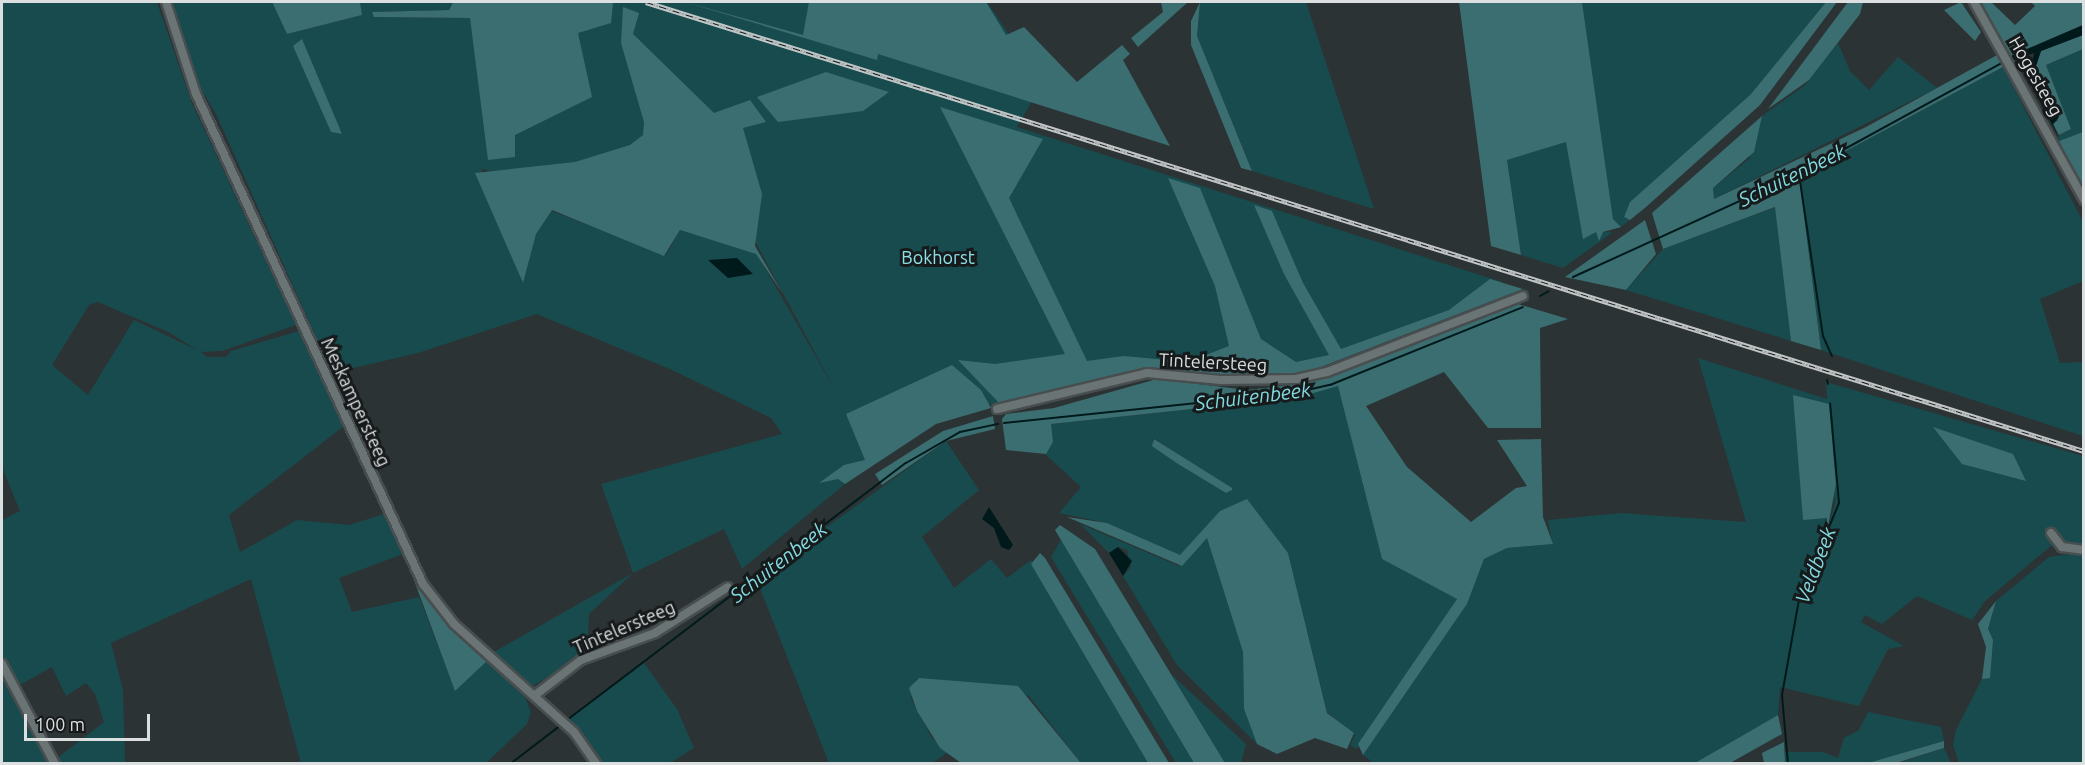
<!DOCTYPE html>
<style>
body{margin:0}
#map{position:relative;width:2085px;height:765px;overflow:hidden;background:#2c3334;font-family:Ubuntu,sans-serif}
div>[style]{position:absolute}
[style*='--x']{left:calc(var(--x)*1px);top:calc(var(--y)*1px);width:calc(var(--w)*1px);rotate:calc(var(--a)*1deg)}
.green>*{inset:0;background:#184b4e}
.forest>*{inset:0;background:#3b6e71}
.water>*{inset:0;background:#001a1c}
.stream>*{height:2px;margin:-1px;padding:0 1px;transform-origin:1px;border-radius:1px;background:#001a1c}
.roads{filter:drop-shadow(2px 0 #484e4f) drop-shadow(-2px 0 #484e4f) drop-shadow(0 2px #484e4f) drop-shadow(0 -2px #484e4f)}
.minor>*{height:8px;margin:-4px;padding:0 4px;transform-origin:4px;border-radius:4px;background:#6b7474}
.rail>*{height:4.5px;margin-top:-2.25px;transform-origin:0;background:repeating-linear-gradient(90deg,#171a1b 0 7px,#c2c6c7 0 14px);box-sizing:border-box;border-block:2px solid #c2c6c7}
span{translate:-50% -50%;white-space:nowrap;text-align:center;line-height:1.15;-webkit-text-stroke:6px #171a1b;paint-order:stroke}
.street-label{font-size:18px;color:#dbdfe0}
.park-label{font-size:18px;color:#8ae1e7}
.water-label{font-size:20px;color:#82dae0;font-style:italic}
.frame{position:absolute;inset:0;border:3px solid #dbdfe0;pointer-events:none}
.scale{position:absolute;left:24px;top:714px;width:126px;height:27px;box-sizing:border-box;border:3px solid #dbdfe0;border-top:0;padding-left:8px;font-size:18px;line-height:21px;white-space:nowrap;color:#dbdfe0;-webkit-text-stroke:4px #171a1b;paint-order:stroke}
</style>
<div id="map">
<div class="green">
<i style="clip-path:polygon(evenodd,2px 2px,157px 2px,191px 101px,296px 325px,222px 351px,201px 352px,207px 357px,226px 357px,231px 351px,299px 331px,344px 426px,229px 515px,240px 552px,297px 520px,349px 525px,384px 514px,403px 554px,339px 578px,352px 612px,419px 597px,455px 690px,487px 661px,525px 697px,531px 712px,527px 724px,486px 763px,301px 763px,251px 579px,111px 643px,123px 690px,125px 763px,59px 763px,56px 759px,104px 722px,95px 694px,86px 683px,66px 696px,52px 667px,16px 687px,2px 658px,2px 520px,20px 511px,2px 467px,2px 2px,98px 302px,168px 332px,199px 351px,134px 320px,88px 395px,52px 365px,89px 305px,98px 302px)"></i>
<i style="clip-path:polygon(evenodd,169px 2px,272px 2px,287px 34px,362px 15px,360px 2px,453px 2px,449px 10px,373px 12px,375px 17px,470px 18px,473px 40px,470px 2px,987px 2px,1042px 84px,1017px 127px,1502px 282px,1505px 294px,1307px 370px,1156px 364px,1020px 401px,963px 407px,838px 479px,845px 484px,742px 569px,724px 529px,633px 573px,589px 614px,587px 653px,533px 686px,494px 652px,633px 573px,601px 484px,782px 434px,771px 418px,672px 370px,537px 314px,418px 353px,332px 373px,216px 114px,192px 74px,169px 2px,293px 46px,342px 134px,331px 132px,293px 46px,169px 2px,704px 126px,757px 245px,835px 390px,757px 254px,680px 230px,666px 255px,549px 210px,536px 234px,522px 282px,481px 169px,543px 182px,704px 126px)"></i>
<i style="clip-path:polygon(1200px 2px,1306px 2px,1374px 209px,1252px 171px,1197px 36px)"></i>
<i style="clip-path:polygon(1582px 2px,1826px 2px,1751px 94px,1630px 202px,1624px 217px,1630px 220px,1621px 227px,1613px 219px)"></i>
<i style="clip-path:polygon(1838px 43px,1850px 71px,1869px 90px,1898px 57px,1937px 88px,1714px 199px,1713px 188px,1749px 159px,1762px 116px,1805px 85px)"></i>
<i style="clip-path:polygon(2083px 49px,2083px 132px,2059px 141px,2058px 136px,2071px 129px,2046px 65px)"></i>
<i style="clip-path:polygon(2003px 67px,2083px 222px,2083px 281px,2040px 299px,2060px 363px,2083px 362px,2083px 436px,1821px 350px,1799px 176px)"></i>
<i style="clip-path:polygon(1566px 142px,1599px 240px,1603px 232px,1613px 232px,1563px 268px,1521px 255px,1507px 160px)"></i>
<i style="clip-path:polygon(1776px 207px,1791px 341px,1626px 290px,1663px 249px)"></i>
<i style="clip-path:polygon(evenodd,1698px 358px,1827px 399px,1826px 382px,2083px 456px,2083px 548px,2052px 545px,1985px 601px,1972px 620px,1917px 596px,1882px 624px,1865px 615px,1861px 622px,1904px 646px,1888px 649px,1859px 706px,1780px 687px,1778px 715px,1695px 763px,1375px 764px,1363px 755px,1467px 604px,1484px 559px,1507px 548px,1552px 544px,1548px 520px,1621px 513px,1746px 522px,1698px 358px,1794px 395px,1834px 450px,1835px 503px,1828px 530px,1827px 518px,1803px 519px,1794px 395px)"></i>
<i style="clip-path:polygon(evenodd,1338px 385px,1382px 559px,1457px 599px,1357px 749px,1350px 745px,1355px 735px,1327px 712px,1288px 553px,1247px 500px,1220px 511px,1180px 556px,1107px 523px,1059px 513px,1081px 487px,1045px 454px,1053px 442px,1050px 424px,1296px 398px,1338px 385px,1152px 440px,1155px 439px,1232px 490px,1226px 493px,1178px 464px,1152px 440px)"></i>
<i style="clip-path:polygon(946px 441px,979px 490px,922px 537px,954px 588px,991px 559px,1007px 578px,1031px 560px,1148px 763px,1081px 763px,1029px 696px,916px 679px,911px 699px,932px 738px,947px 753px,932px 763px,829px 763px,756px 578px)"></i>
<i style="clip-path:polygon(1080px 524px,1179px 566px,1207px 538px,1243px 652px,1244px 709px,1257px 744px,1177px 665px,1123px 576px,1131px 567px,1127px 550px,1118px 547px,1109px 553px)"></i>
<i style="clip-path:polygon(1061px 540px,1194px 763px,1176px 763px,1051px 557px)"></i>
<i style="clip-path:polygon(2083px 552px,2083px 763px,1959px 763px,1953px 745px,1956px 730px,1982px 679px,1990px 677px,1988px 629px,1996px 601px,2049px 557px)"></i>
<i style="clip-path:polygon(644px 663px,677px 709px,694px 748px,670px 763px,601px 763px,567px 721px)"></i>
<i style="clip-path:polygon(1171px 674px,1246px 744px,1241px 763px,1225px 763px)"></i>
<i style="clip-path:polygon(2px 677px,31px 733px,49px 763px,2px 763px)"></i>
<i style="clip-path:polygon(1868px 712px,1941px 727px,1944px 741px,1868px 763px,1785px 764px,1785px 752px,1823px 752px,1838px 758px,1844px 738px,1859px 730px)"></i>
<i style="clip-path:polygon(1944px 748px,1951px 763px,1896px 764px)"></i>
</div>
<div class="forest">
<i style="clip-path:polygon(272px 2px,360px 2px,362px 15px,287px 34px)"></i>
<i style="clip-path:polygon(453px 2px,613px 3px,611px 23px,578px 33px,592px 97px,515px 135px,515px 157px,488px 160px,470px 18px,374px 17px,372px 12px,449px 10px)"></i>
<i style="clip-path:polygon(685px 2px,803px 35px,809px 2px,986px 2px,1006px 35px,1024px 27px,1077px 82px,1122px 45px,1130px 54px,1123px 60px,1170px 146px,878px 54px,877px 60px)"></i>
<i style="clip-path:polygon(1161px 2px,1188px 2px,1138px 47px,1131px 38px,1163px 12px)"></i>
<i style="clip-path:polygon(1200px 2px,1197px 36px,1252px 171px,1241px 168px,1191px 45px,1191px 21px)"></i>
<i style="clip-path:polygon(1459px 2px,1582px 2px,1613px 219px,1621px 227px,1603px 232px,1599px 241px,1596px 232px,1583px 239px,1566px 142px,1507px 160px,1521px 255px,1491px 246px)"></i>
<i style="clip-path:polygon(1826px 2px,1837px 2px,1760px 105px,1646px 207px,1630px 220px,1624px 217px,1630px 202px,1751px 94px)"></i>
<i style="clip-path:polygon(1848px 2px,1863px 2px,1860px 14px,1809px 80px,1768px 109px)"></i>
<i style="clip-path:polygon(1961px 2px,1981px 32px,1975px 41px,1944px 10px)"></i>
<i style="clip-path:polygon(1979px 2px,1991px 2px,2015px 25px,2035px 6px,2031px 2px,2083px 2px,2083px 25px,2011px 56px)"></i>
<i style="clip-path:polygon(623px 7px,639px 13px,633px 34px,714px 113px,750px 100px,766px 122px,743px 128px,762px 194px,755px 246px,783px 294px,756px 254px,680px 230px,664px 256px,552px 210px,536px 234px,523px 283px,475px 173px,575px 162px,630px 145px,643px 135px,644px 122px,621px 43px)"></i>
<i style="clip-path:polygon(2083px 35px,2083px 49px,2046px 65px,2071px 129px,2059px 135px,2053px 124px,2058px 120px,2034px 70px,2041px 51px)"></i>
<i style="clip-path:polygon(302px 39px,342px 134px,331px 132px,293px 46px)"></i>
<i style="clip-path:polygon(1997px 55px,2003px 67px,1799px 176px,1821px 350px,1791px 341px,1775px 207px,1663px 249px,1652px 213px,1762px 116px,1754px 152px,1713px 188px,1714px 199px,1866px 127px)"></i>
<i style="clip-path:polygon(826px 72px,889px 92px,863px 111px,778px 122px,757px 97px)"></i>
<i style="clip-path:polygon(940px 107px,1043px 139px,1009px 198px,1087px 361px,1124px 356px,1188px 362px,1229px 346px,1215px 286px,1168px 178px,1200px 188px,1261px 339px,1296px 362px,1329px 355px,1284px 274px,1254px 205px,1272px 211px,1303px 283px,1341px 349px,1449px 310px,1490px 279px,1523px 289px,1308px 372px,1244px 377px,1154px 370px,1002px 406px,958px 360px,995px 364px,1065px 354px)"></i>
<i style="clip-path:polygon(2083px 132px,2083px 189px,2059px 141px)"></i>
<i style="clip-path:polygon(1645px 220px,1656px 254px,1626px 290px,1565px 277px)"></i>
<i style="clip-path:polygon(1508px 301px,1568px 319px,1540px 328px,1541px 428px,1488px 428px,1444px 372px,1366px 406px,1407px 467px,1471px 522px,1516px 488px,1527px 486px,1497px 440px,1541px 439px,1543px 517px,1553px 544px,1507px 548px,1484px 559px,1467px 604px,1363px 755px,1358px 744px,1457px 599px,1382px 559px,1338px 386px,1296px 398px,1051px 424px,1053px 442px,1046px 454px,1006px 450px,1002px 419px,1006px 414px,1054px 408px,1157px 379px,1247px 390px,1308px 383px,1463px 325px)"></i>
<i style="clip-path:polygon(952px 365px,981px 390px,991px 408px,936px 424px,845px 484px,838px 479px,819px 483px,844px 465px,865px 460px,846px 414px)"></i>
<i style="clip-path:polygon(1793px 395px,1829px 404px,1836px 484px,1827px 532px,1827px 518px,1803px 520px)"></i>
<i style="clip-path:polygon(993px 416px,995px 429px,946px 441px,882px 485px,875px 474px,943px 431px)"></i>
<i style="clip-path:polygon(1933px 427px,2013px 454px,2026px 481px,1962px 464px)"></i>
<i style="clip-path:polygon(1154px 439px,1232px 488px,1232px 490px,1226px 493px,1178px 464px,1152px 446px)"></i>
<i style="clip-path:polygon(1247px 499px,1288px 553px,1327px 713px,1354px 733px,1347px 749px,1315px 738px,1277px 754px,1257px 744px,1244px 709px,1243px 652px,1207px 538px,1182px 566px,1067px 517px,1107px 523px,1180px 555px,1220px 511px)"></i>
<i style="clip-path:polygon(1060px 525px,1095px 549px,1225px 763px,1194px 763px,1055px 530px)"></i>
<i style="clip-path:polygon(1040px 553px,1045px 558px,1169px 763px,1148px 763px,1031px 564px)"></i>
<i style="clip-path:polygon(408px 564px,434px 608px,487px 661px,455px 691px)"></i>
<i style="clip-path:polygon(1996px 601px,1988px 629px,1993px 640px,1990px 678px,1982px 679px,1986px 647px,1978px 624px)"></i>
<i style="clip-path:polygon(919px 678px,1018px 686px,1081px 763px,961px 763px,940px 748px,917px 711px,909px 688px)"></i>
<i style="clip-path:polygon(1778px 715px,1782px 734px,1730px 763px,1695px 763px)"></i>
<i style="clip-path:polygon(1944px 741px,1944px 748px,1896px 763px,1868px 763px)"></i>
<i style="clip-path:polygon(1784px 742px,1785px 763px,1764px 763px,1762px 753px)"></i>
</div>
<div class="water">
<i style="clip-path:polygon(2083px 25px,2083px 35px,2041px 51px,2035px 69px,2059px 117px,2053px 124px,2058px 136px,2025px 73px,2052px 120px,2030px 73px,2034px 53px,2014px 60px,2011px 56px)"></i>
<i style="clip-path:polygon(737px 258px,753px 274px,728px 278px,708px 260px)"></i>
<i style="clip-path:polygon(989px 507px,1013px 545px,1009px 550px,1001px 547px,994px 528px,982px 519px)"></i>
<i style="clip-path:polygon(1118px 547px,1132px 561px,1123px 576px,1109px 553px)"></i>
</div>
<div class="stream">
<i style="--x:1799;--y:174;--w:164;--a:81.6"></i>
<i style="--x:1823;--y:336;--w:22;--a:66"></i>
<i style="--x:1573;--y:277;--w:248;--a:-24.5"></i>
<i style="--x:1799;--y:174;--w:235;--a:-28.7"></i>
<i style="--x:1540;--y:296;--w:10;--a:-29"></i>
<i style="--x:1827;--y:380;--w:4;--a:76"></i>
<i style="--x:1004;--y:423;--w:292;--a:-5.9"></i>
<i style="--x:1294;--y:393;--w:37;--a:-13"></i>
<i style="--x:1330;--y:385;--w:208;--a:-22"></i>
<i style="--x:567;--y:720;--w:425;--a:-37.2"></i>
<i style="--x:906;--y:463;--w:62;--a:-29.9"></i>
<i style="--x:960;--y:432;--w:39;--a:-12"></i>
<i style="--x:510;--y:764;--w:64;--a:-37.4"></i>
<i style="--x:1788;--y:764;--w:69;--a:-95"></i>
<i style="--x:1782;--y:695;--w:97;--a:-79.9"></i>
<i style="--x:1799;--y:600;--w:105;--a:-67.6"></i>
<i style="--x:1839;--y:503;--w:100;--a:-95.1"></i>
</div>
<div class="roads">
<div class="minor">
<i style="--x:166;--y:2;--w:97;--a:71.9"></i>
<i style="--x:196;--y:94;--w:540;--a:65.14"></i>
<i style="--x:423;--y:584;--w:51;--a:52.2"></i>
<i style="--x:454;--y:624;--w:161;--a:42"></i>
<i style="--x:574;--y:732;--w:39;--a:55"></i>
<i style="--x:1974;--y:2;--w:227;--a:60.9"></i>
<i style="--x:997;--y:409;--w:154;--a:-13.5"></i>
<i style="--x:1147;--y:373;--w:74;--a:5.4"></i>
<i style="--x:1221;--y:380;--w:75;--a:-0.8"></i>
<i style="--x:1296;--y:379;--w:32;--a:-13"></i>
<i style="--x:1327;--y:372;--w:210;--a:-21.2"></i>
<i style="--x:2051;--y:533;--w:18;--a:52"></i>
<i style="--x:2062;--y:547;--w:22;--a:8"></i>
<i style="--x:2;--y:664;--w:113;--a:62.1"></i>
<i style="--x:534;--y:696;--w:59;--a:-37.5"></i>
<i style="--x:581;--y:660;--w:79;--a:-20"></i>
<i style="--x:655;--y:633;--w:86;--a:-32.2"></i>
</div>
</div>
<div class="rail">
<i style="--x:646;--y:2;--w:1506;--a:17.34"></i>
</div>
<div class="street-label">
<span style="left:2036px;top:76px;rotate:60deg">Hogesteeg</span>
<span style="left:1213px;top:362px;rotate:3deg">Tintelersteeg</span>
<span style="left:356px;top:402px;rotate:65deg">Meskampersteeg</span>
<span style="left:624px;top:627px;rotate:-23deg">Tintelersteeg</span>
</div>
<div class="park-label">
<span style="left:938px;top:257px">Bokhorst</span>
</div>
<div class="water-label">
<span style="left:1792px;top:175px;rotate:-26deg">Schuitenbeek</span>
<span style="left:1253px;top:396px;rotate:-7deg">Schuitenbeek</span>
<span style="left:778px;top:562px;rotate:-38deg">Schuitenbeek</span>
<span style="left:1815px;top:565px;rotate:-69deg">Veldbeek</span>
</div>
<div class="frame"></div>
<div class="scale">100 m</div>
</div>
